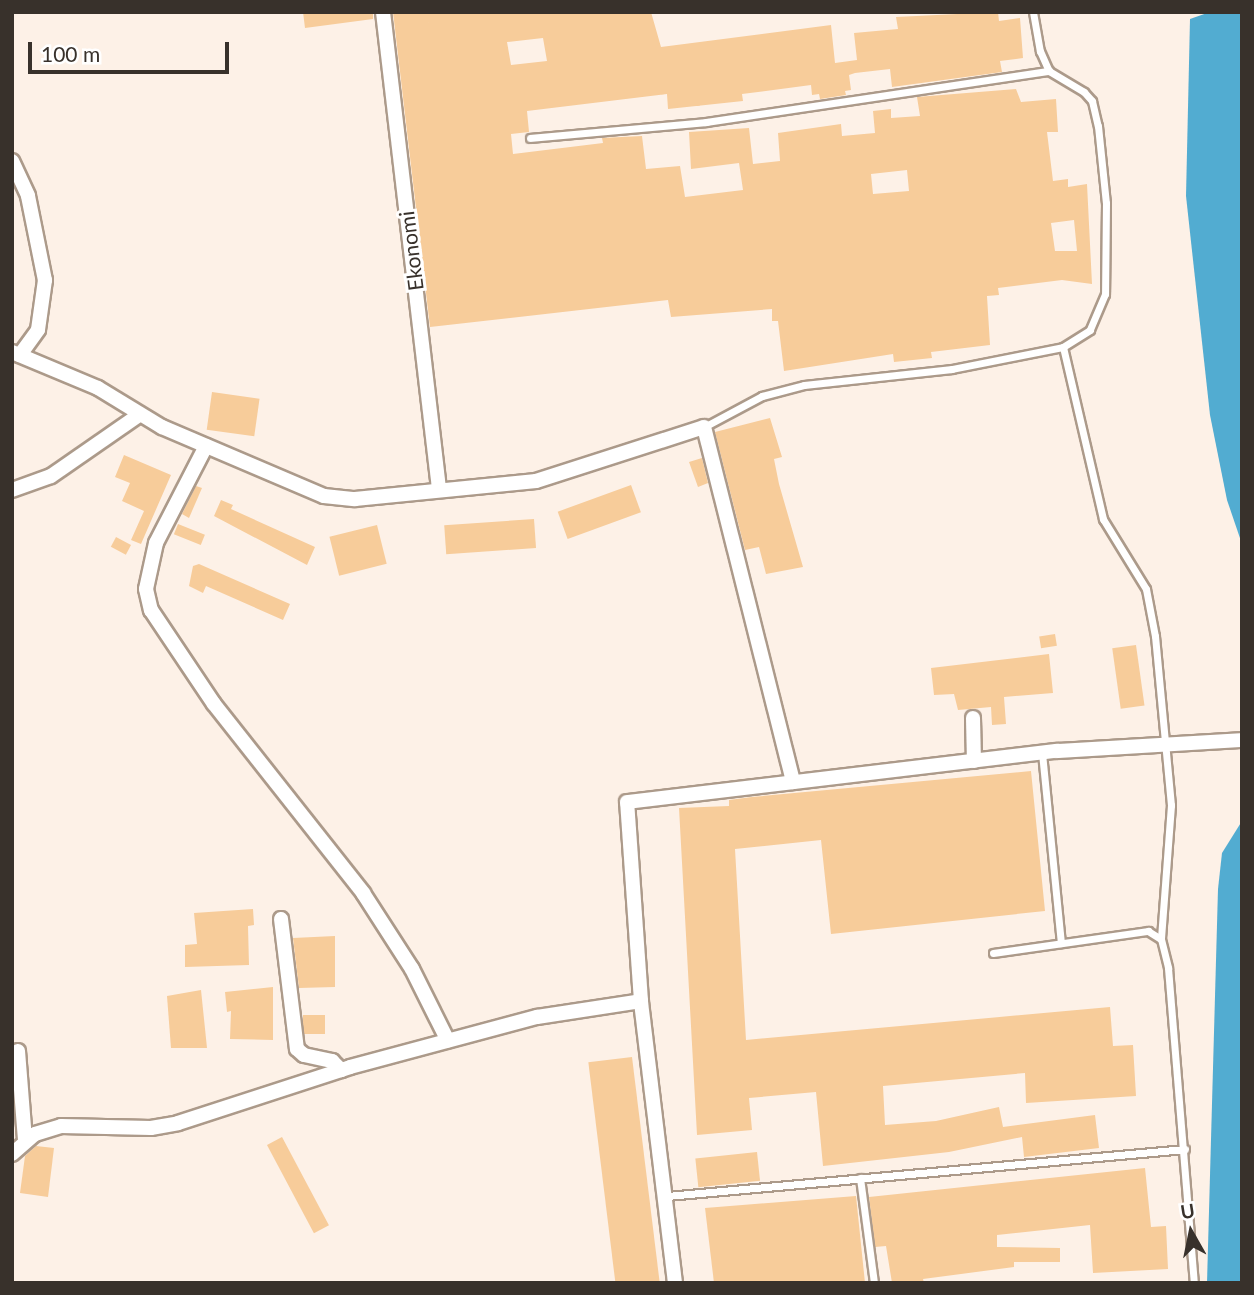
<!DOCTYPE html>
<style>
body{margin:0}
#map{position:relative;width:1254px;height:1295px;overflow:hidden;background:#fdf1e7;font-family:Lato,sans-serif}
div>[style]{position:absolute}
[style*='--x']{left:calc(var(--x)*1px);top:calc(var(--y)*1px);width:calc(var(--w)*1px);rotate:calc(var(--a)*1deg)}
.water>*{inset:0;background:#52acd1}
.building>*{inset:0;background:#f7cc9a;transform-origin:0 0}
.roads{filter:drop-shadow(2px 0 #ac9a8a) drop-shadow(-2px 0 #ac9a8a) drop-shadow(0 2px #ac9a8a) drop-shadow(0 -2px #ac9a8a)}
.service>*{height:7px;margin:-3.5px;padding:0 3.5px;transform-origin:3.5px;border-radius:3.5px;background:#fff}
.minor>*{height:14px;margin:-7px;padding:0 7px;transform-origin:7px;border-radius:7px;background:#fff}
span{translate:-50% -50%;white-space:nowrap;text-align:center;line-height:1.15;-webkit-text-stroke:6px #fff;paint-order:stroke}
.street-label{font-size:21px;color:#38312b}
.frame{position:absolute;inset:0;border:14px solid #38312b;pointer-events:none}
.north{position:absolute;left:1156px;top:1197px;width:70px;height:70px;-webkit-text-stroke:5px #fff;paint-order:stroke;rotate:351deg;font-size:19px;font-weight:700;line-height:28px;text-align:center;color:#38312b}
.north::after{content:'';display:block;margin:auto;width:24px;height:32px;background:#38312b;clip-path:polygon(50% 0,100% 100%,50% 72%,0 100%)}
.scale{position:absolute;left:28px;top:42px;width:201px;height:32px;box-sizing:border-box;border:4px solid #38312b;border-top:0;padding-left:9px;font-size:21px;line-height:24px;white-space:nowrap;color:#38312b;-webkit-text-stroke:5px #fff;paint-order:stroke}
</style>
<div id="map">
<div class="water">
<i style="clip-path:polygon(1210px 12px,1242px 12px,1242px 544px,1227px 500px,1210px 415px,1186px 196px,1190px 19px)"></i>
<i style="clip-path:polygon(1242px 821px,1242px 1283px,1207px 1283px,1218px 889px,1222px 853px)"></i>
</div>
<div class="building">
<i style="clip-path:polygon(303px 12px,373px 12px,373px 19px,305px 28px)"></i>
<i style="clip-path:polygon(evenodd,393px 12px,651px 12px,661px 47px,831px 25px,835px 63px,857px 60px,854px 33px,898px 29px,896px 17px,998px 12px,999px 21px,1020px 18px,1023px 58px,1000px 61px,1002px 72px,892px 87px,890px 69px,855px 73px,849px 75px,851px 90px,845px 91px,846px 95px,820px 99px,819px 94px,812px 95px,811px 85px,742px 94px,743px 101px,668px 109px,667px 94px,527px 111px,529px 132px,511px 134px,513px 154px,603px 143px,602px 138px,642px 136px,646px 169px,680px 166px,685px 197px,743px 190px,739px 163px,691px 169px,689px 132px,749px 128px,753px 164px,780px 161px,778px 133px,841px 124px,842px 136px,875px 133px,873px 111px,891px 109px,891px 118px,920px 116px,917px 97px,1016px 89px,1021px 102px,1056px 99px,1058px 132px,1047px 132px,1053px 181px,1068px 179px,1068px 187px,1087px 184px,1092px 284px,1062px 280px,998px 288px,999px 295px,987px 296px,990px 345px,931px 352px,932px 358px,894px 362px,893px 354px,784px 371px,778px 321px,772px 321px,772px 309px,671px 317px,668px 300px,430px 327px,393px 12px,543px 38px,547px 61px,511px 65px,507px 42px,543px 38px,393px 12px,907px 170px,909px 191px,873px 194px,871px 174px,907px 170px,393px 12px,1074px 220px,1077px 251px,1055px 251px,1051px 223px,1074px 220px)"></i>
<i style="left:212px;top:392px;width:48px;height:38px;rotate:8deg"></i>
<i style="clip-path:polygon(770px 418px,782px 457px,774px 459px,779px 484px,803px 567px,766px 574px,759px 547px,745px 550px,715px 432px)"></i>
<i style="clip-path:polygon(124px 455px,171px 475px,141px 544px,131px 540px,144px 511px,122px 501px,130px 483px,115px 477px)"></i>
<i style="clip-path:polygon(702px 458px,708px 483px,698px 487px,689px 462px)"></i>
<i style="left:631px;top:485px;width:29px;height:78px;rotate:70deg"></i>
<i style="clip-path:polygon(196px 486px,202px 488px,189px 518px,182px 514px)"></i>
<i style="clip-path:polygon(221px 500px,233px 505px,231px 509px,315px 547px,307px 565px,214px 516px)"></i>
<i style="left:534px;top:519px;width:29px;height:90px;rotate:86deg"></i>
<i style="left:178px;top:524px;width:29px;height:11px;rotate:22deg"></i>
<i style="left:377px;top:525px;width:40px;height:49px;rotate:76deg"></i>
<i style="left:116px;top:537px;width:17px;height:11px;rotate:28deg"></i>
<i style="clip-path:polygon(199px 564px,290px 604px,283px 620px,206px 586px,203px 593px,189px 586px,193px 566px)"></i>
<i style="left:1055px;top:634px;width:12px;height:16px;rotate:81deg"></i>
<i style="left:1136px;top:645px;width:61px;height:24px;rotate:82deg"></i>
<i style="clip-path:polygon(1049px 654px,1053px 693px,1004px 697px,1006px 724px,992px 725px,991px 707px,958px 710px,954px 694px,934px 695px,931px 668px)"></i>
<i style="clip-path:polygon(1031px 771px,1045px 911px,831px 934px,821px 840px,735px 849px,746px 1040px,1110px 1007px,1113px 1046px,1133px 1045px,1136px 1096px,1026px 1103px,1025px 1073px,883px 1086px,885px 1125px,936px 1121px,999px 1107px,1003px 1127px,1095px 1115px,1099px 1148px,1024px 1157px,1022px 1137px,949px 1152px,823px 1166px,816px 1092px,749px 1098px,752px 1130px,697px 1135px,679px 808px,729px 806px,729px 800px,752px 797px)"></i>
<i style="clip-path:polygon(253px 909px,254px 925px,248px 926px,249px 965px,185px 967px,185px 945px,197px 944px,194px 913px)"></i>
<i style="clip-path:polygon(335px 936px,335px 987px,299px 988px,293px 938px)"></i>
<i style="clip-path:polygon(273px 987px,273px 1040px,230px 1039px,231px 1011px,227px 1012px,225px 992px)"></i>
<i style="clip-path:polygon(201px 990px,207px 1048px,171px 1048px,167px 996px)"></i>
<i style="left:303px;top:1015px;width:22px;height:19px"></i>
<i style="left:632px;top:1057px;width:228px;height:44px;rotate:83deg"></i>
<i style="left:282px;top:1137px;width:100px;height:17px;rotate:62deg"></i>
<i style="clip-path:polygon(36px 1146px,54px 1148px,48px 1197px,20px 1193px,25px 1156px)"></i>
<i style="left:757px;top:1152px;width:29px;height:62px;rotate:84deg"></i>
<i style="clip-path:polygon(1145px 1168px,1151px 1227px,1166px 1226px,1168px 1269px,1093px 1273px,1090px 1225px,997px 1235px,997px 1247px,1060px 1248px,1060px 1262px,1014px 1262px,1014px 1267px,923px 1279px,924px 1283px,892px 1283px,886px 1246px,875px 1247px,869px 1197px)"></i>
<i style="clip-path:polygon(856px 1196px,865px 1283px,714px 1283px,705px 1208px)"></i>
</div>
<div class="roads">
<div class="service">
<i style="--x:1033;--y:12;--w:40;--a:80"></i>
<i style="--x:1040;--y:51;--w:22;--a:66"></i>
<i style="--x:1049;--y:71;--w:41;--a:31"></i>
<i style="--x:1084;--y:92;--w:12;--a:48"></i>
<i style="--x:1092;--y:101;--w:26;--a:77"></i>
<i style="--x:1098;--y:126;--w:77;--a:84.1"></i>
<i style="--x:1106;--y:203;--w:91;--a:90.6"></i>
<i style="--x:1105;--y:294;--w:39;--a:113"></i>
<i style="--x:1090;--y:330;--w:32;--a:148"></i>
<i style="--x:1063;--y:347;--w:177;--a:76.9"></i>
<i style="--x:1103;--y:519;--w:82;--a:58.4"></i>
<i style="--x:1146;--y:589;--w:48;--a:79.2"></i>
<i style="--x:1155;--y:636;--w:170;--a:84.6"></i>
<i style="--x:1171;--y:805;--w:134;--a:94.3"></i>
<i style="--x:530;--y:138;--w:177;--a:-5.2"></i>
<i style="--x:706;--y:122;--w:347;--a:-8.5"></i>
<i style="--x:704;--y:427;--w:66;--a:-28.1"></i>
<i style="--x:762;--y:396;--w:43;--a:-14.7"></i>
<i style="--x:804;--y:385;--w:149;--a:-6.2"></i>
<i style="--x:952;--y:369;--w:113;--a:-11.2"></i>
<i style="--x:1042;--y:753;--w:191;--a:84.3"></i>
<i style="--x:993;--y:953;--w:157;--a:-8.1"></i>
<i style="--x:1148;--y:931;--w:15;--a:32"></i>
<i style="--x:1161;--y:939;--w:30;--a:76"></i>
<i style="--x:1168;--y:968;--w:316;--a:85.3"></i>
<i style="--x:860;--y:1178;--w:106;--a:82.4"></i>
<i style="--x:667;--y:1196;--w:520;--a:-5.18"></i>
</div>
<div class="minor">
<i style="--x:383;--y:12;--w:481;--a:83.3"></i>
<i style="--x:12;--y:161;--w:38;--a:65"></i>
<i style="--x:28;--y:196;--w:86;--a:78.6"></i>
<i style="--x:45;--y:280;--w:50;--a:98"></i>
<i style="--x:38;--y:330;--w:31;--a:126"></i>
<i style="--x:12;--y:352;--w:93;--a:22.7"></i>
<i style="--x:98;--y:388;--w:75;--a:31.4"></i>
<i style="--x:162;--y:427;--w:176;--a:23.1"></i>
<i style="--x:324;--y:496;--w:31;--a:6"></i>
<i style="--x:355;--y:499;--w:182;--a:-5.7"></i>
<i style="--x:536;--y:481;--w:176;--a:-17.8"></i>
<i style="--x:704;--y:427;--w:366;--a:75.9"></i>
<i style="--x:206;--y:446;--w:109;--a:117.3"></i>
<i style="--x:156;--y:543;--w:47;--a:102.3"></i>
<i style="--x:146;--y:589;--w:22;--a:77"></i>
<i style="--x:151;--y:610;--w:113;--a:56.2"></i>
<i style="--x:214;--y:704;--w:241;--a:51.7"></i>
<i style="--x:363;--y:893;--w:90;--a:57.2"></i>
<i style="--x:412;--y:969;--w:80;--a:63.4"></i>
<i style="--x:12;--y:490;--w:41;--a:-19.7"></i>
<i style="--x:51;--y:476;--w:107;--a:-34.7"></i>
<i style="--x:973;--y:718;--w:43;--a:88.7"></i>
<i style="--x:281;--y:919;--w:131;--a:83"></i>
<i style="--x:297;--y:1049;--w:9;--a:41"></i>
<i style="--x:304;--y:1055;--w:29;--a:12"></i>
<i style="--x:332;--y:1061;--w:13;--a:45"></i>
<i style="--x:18;--y:1051;--w:88;--a:85.5"></i>
<i style="--x:12;--y:1154;--w:30;--a:-41"></i>
<i style="--x:35;--y:1134;--w:27;--a:-17"></i>
<i style="--x:61;--y:1126;--w:90;--a:1.3"></i>
<i style="--x:151;--y:1128;--w:27;--a:-10"></i>
<i style="--x:178;--y:1123;--w:181;--a:-18"></i>
<i style="--x:350;--y:1067;--w:194;--a:-15"></i>
<i style="--x:537;--y:1017;--w:105;--a:-8.7"></i>
<i style="--x:675;--y:1283;--w:284;--a:-96.9"></i>
<i style="--x:641;--y:1001;--w:199;--a:-94"></i>
<i style="--x:627;--y:802;--w:433;--a:-6.8"></i>
<i style="--x:1057;--y:751;--w:185;--a:-3.4"></i>
</div>
</div>
<div class="street-label">
<span style="left:411px;top:251px;rotate:-97deg">Ekonomi</span>
</div>
<div class="frame"></div>
<div class="north">U</div>
<div class="scale">100 m</div>
</div>
